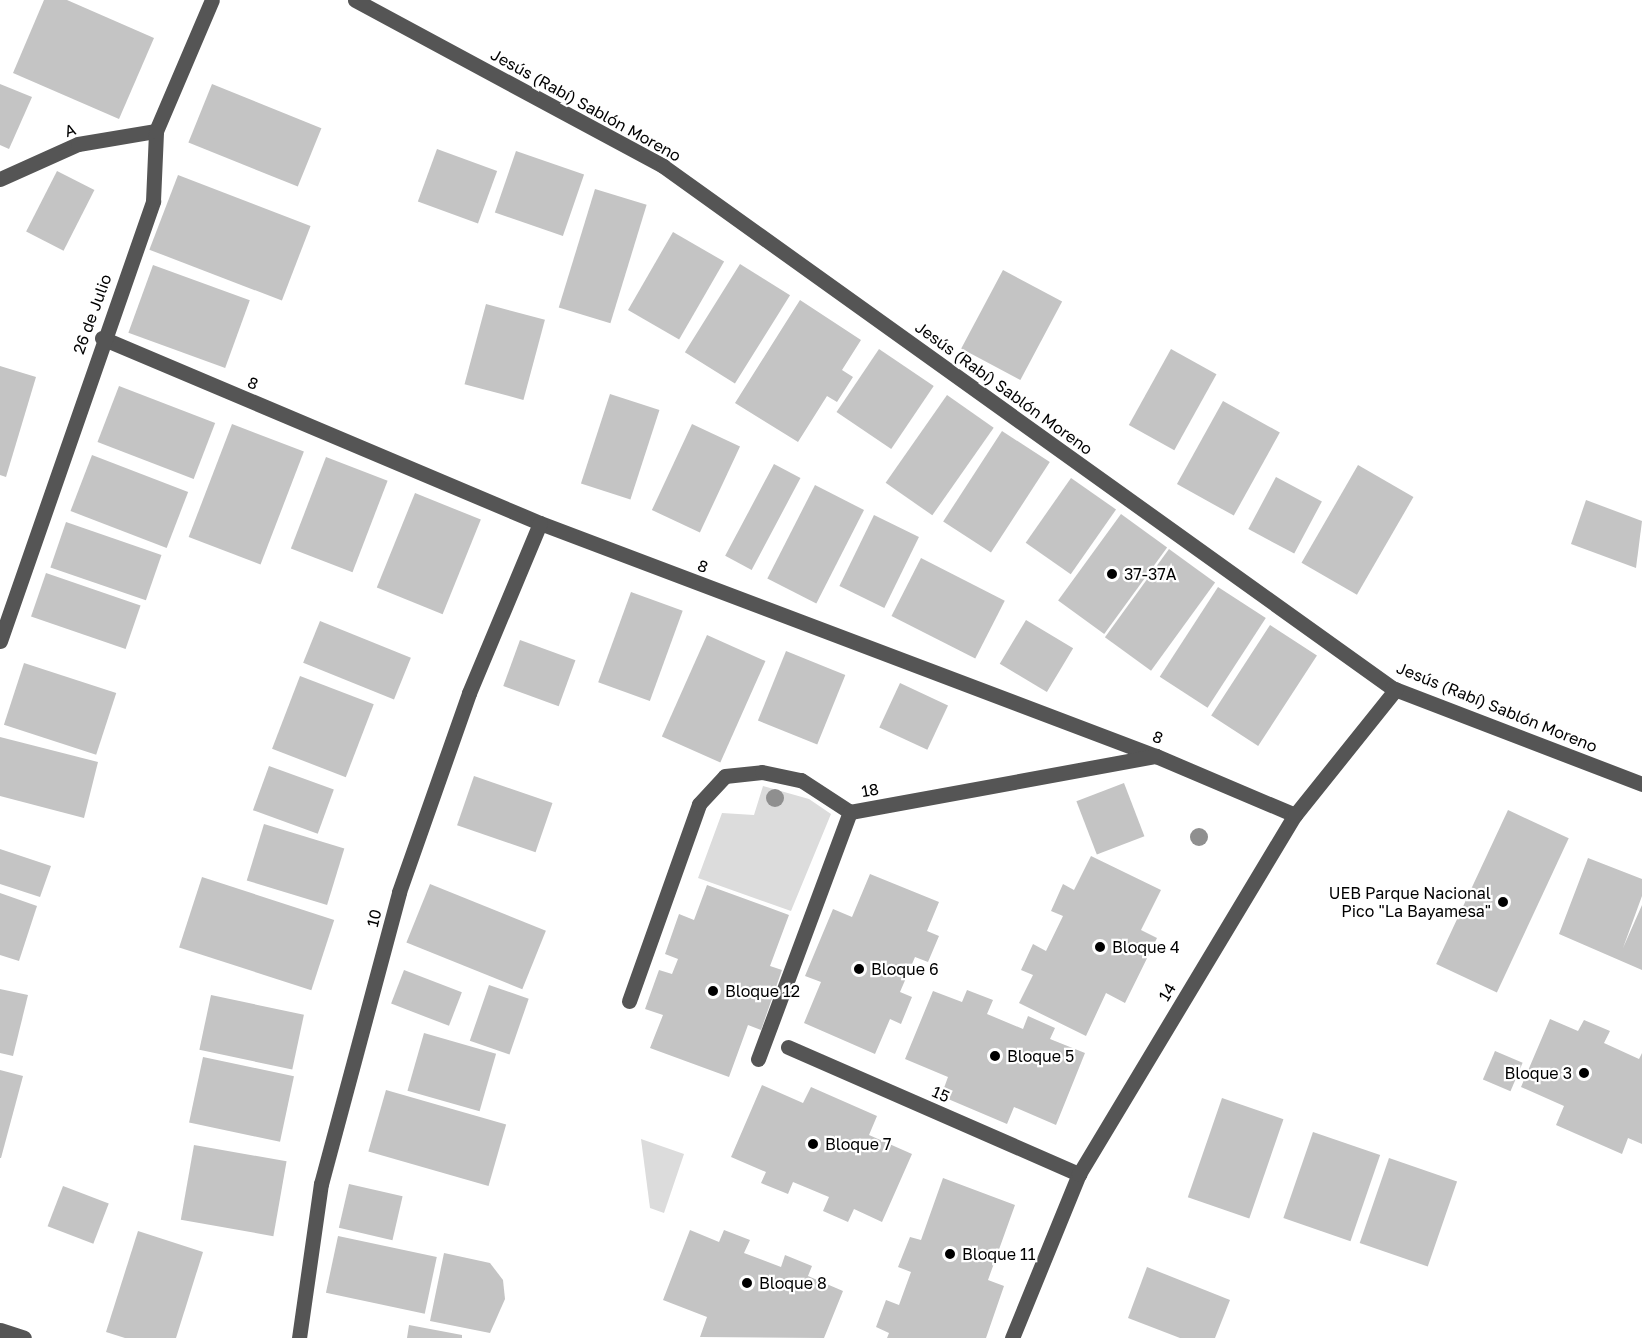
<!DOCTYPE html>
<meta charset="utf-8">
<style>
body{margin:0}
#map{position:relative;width:1642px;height:1338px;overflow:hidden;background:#fff;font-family:"Golos Text",sans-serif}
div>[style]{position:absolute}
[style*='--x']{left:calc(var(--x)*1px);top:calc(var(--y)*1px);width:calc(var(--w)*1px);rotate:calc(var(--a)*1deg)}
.green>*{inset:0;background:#dcdcdc}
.building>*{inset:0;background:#c4c4c4;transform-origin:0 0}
.minor>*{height:15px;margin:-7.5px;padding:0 7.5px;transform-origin:7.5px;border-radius:7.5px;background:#555}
.trees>*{width:18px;height:18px;margin:-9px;border-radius:50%;background:#8f8f8f}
.dots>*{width:16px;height:16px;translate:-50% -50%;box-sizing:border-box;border:3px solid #fff;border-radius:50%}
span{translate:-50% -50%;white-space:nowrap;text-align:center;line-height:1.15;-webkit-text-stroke:4.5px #fff;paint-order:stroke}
.street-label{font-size:16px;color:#000}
.poi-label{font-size:16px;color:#000}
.left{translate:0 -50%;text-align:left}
.right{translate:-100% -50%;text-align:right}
</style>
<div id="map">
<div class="green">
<i style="clip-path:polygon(763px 786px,809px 799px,831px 814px,791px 911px,698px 878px,722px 813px,754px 815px)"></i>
<i style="clip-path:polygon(641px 1139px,684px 1154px,664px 1213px,650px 1208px)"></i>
</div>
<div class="building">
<i style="clip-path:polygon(44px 0,67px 0,154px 38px,119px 119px,13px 73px)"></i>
<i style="clip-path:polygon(0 84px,32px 97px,9px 149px,0 145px)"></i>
<i style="left:212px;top:84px;width:118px;height:63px;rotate:22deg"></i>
<i style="left:437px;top:149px;width:64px;height:56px;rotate:20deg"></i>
<i style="left:516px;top:151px;width:72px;height:65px;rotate:19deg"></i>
<i style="left:57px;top:171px;width:42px;height:68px;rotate:27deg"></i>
<i style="left:178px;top:175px;width:142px;height:80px;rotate:21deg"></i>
<i style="left:595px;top:189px;width:54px;height:124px;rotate:17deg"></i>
<i style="left:673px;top:232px;width:59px;height:90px;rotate:30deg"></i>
<i style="left:740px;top:264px;width:59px;height:104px;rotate:32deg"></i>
<i style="left:153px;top:265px;width:103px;height:72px;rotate:20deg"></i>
<i style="left:1003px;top:270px;width:67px;height:89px;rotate:28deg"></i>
<i style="clip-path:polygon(800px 300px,861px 340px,842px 370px,853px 377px,837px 402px,827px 396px,798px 442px,735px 403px)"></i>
<i style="left:486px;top:304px;width:61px;height:83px;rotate:15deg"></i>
<i style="left:879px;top:349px;width:66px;height:76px;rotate:34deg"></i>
<i style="left:1171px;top:349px;width:52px;height:87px;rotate:29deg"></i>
<i style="clip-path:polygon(0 366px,36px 377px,6px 477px,0 475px)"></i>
<i style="left:119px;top:386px;width:103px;height:60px;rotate:21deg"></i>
<i style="left:610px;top:394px;width:52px;height:94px;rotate:18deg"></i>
<i style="left:947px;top:395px;width:57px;height:107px;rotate:35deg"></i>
<i style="left:1223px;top:401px;width:65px;height:95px;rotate:29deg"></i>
<i style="left:232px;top:424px;width:77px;height:121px;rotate:21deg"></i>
<i style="left:692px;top:424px;width:53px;height:95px;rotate:25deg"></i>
<i style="left:1002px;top:431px;width:57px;height:108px;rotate:33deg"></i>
<i style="left:92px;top:455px;width:103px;height:60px;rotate:21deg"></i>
<i style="left:326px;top:457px;width:66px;height:98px;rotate:21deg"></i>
<i style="left:774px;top:464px;width:30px;height:104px;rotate:28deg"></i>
<i style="left:1358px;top:465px;width:64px;height:113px;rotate:30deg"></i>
<i style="left:1276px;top:477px;width:52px;height:59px;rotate:28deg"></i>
<i style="left:1071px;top:478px;width:55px;height:79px;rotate:35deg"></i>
<i style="left:815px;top:485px;width:55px;height:105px;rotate:27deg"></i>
<i style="left:415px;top:493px;width:71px;height:102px;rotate:22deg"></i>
<i style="clip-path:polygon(1586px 500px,1642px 521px,1636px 568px,1571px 544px)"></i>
<i style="left:1121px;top:514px;width:57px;height:107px;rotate:36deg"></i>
<i style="left:874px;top:515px;width:50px;height:79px;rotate:26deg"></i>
<i style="left:66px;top:522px;width:101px;height:48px;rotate:19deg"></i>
<i style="left:1169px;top:549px;width:57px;height:109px;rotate:36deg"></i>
<i style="left:921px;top:558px;width:94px;height:65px;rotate:27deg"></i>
<i style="left:46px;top:573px;width:100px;height:46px;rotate:19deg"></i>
<i style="left:1218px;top:587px;width:57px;height:107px;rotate:33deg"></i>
<i style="left:631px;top:592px;width:55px;height:96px;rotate:20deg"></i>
<i style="left:1026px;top:620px;width:55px;height:51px;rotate:31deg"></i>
<i style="left:320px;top:621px;width:98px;height:45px;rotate:22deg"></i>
<i style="left:1270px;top:625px;width:56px;height:108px;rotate:33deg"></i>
<i style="left:707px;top:635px;width:64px;height:111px;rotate:24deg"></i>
<i style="left:520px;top:640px;width:59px;height:49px;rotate:20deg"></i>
<i style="left:786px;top:651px;width:64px;height:75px;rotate:22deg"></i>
<i style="left:24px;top:663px;width:97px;height:65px;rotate:18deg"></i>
<i style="left:300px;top:676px;width:79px;height:78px;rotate:21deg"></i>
<i style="left:900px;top:683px;width:53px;height:49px;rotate:25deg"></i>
<i style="clip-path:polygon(0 737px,98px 762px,84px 818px,0 796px)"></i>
<i style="left:269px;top:766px;width:69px;height:47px;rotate:20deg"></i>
<i style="left:474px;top:776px;width:83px;height:52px;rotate:19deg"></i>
<i style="left:1124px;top:783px;width:57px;height:51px;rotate:69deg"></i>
<i style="left:1508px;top:810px;width:67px;height:170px;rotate:25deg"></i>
<i style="left:264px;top:824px;width:84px;height:59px;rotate:17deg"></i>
<i style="clip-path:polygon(0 849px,51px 866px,40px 897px,0 884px)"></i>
<i style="clip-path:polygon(1091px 856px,1161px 890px,1141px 930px,1157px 938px,1125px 1003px,1106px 993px,1086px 1036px,1019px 1003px,1033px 975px,1021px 970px,1033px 944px,1046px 951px,1063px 916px,1051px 911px,1063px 884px,1074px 890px)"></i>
<i style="clip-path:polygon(1588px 858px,1642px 879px,1642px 896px,1623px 948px,1642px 905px,1642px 970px,1559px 934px)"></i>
<i style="clip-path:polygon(870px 874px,939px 902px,927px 931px,939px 936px,928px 962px,915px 957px,900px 992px,912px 997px,901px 1024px,890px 1019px,875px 1054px,804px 1023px,821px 982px,805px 976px,833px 909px,852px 917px)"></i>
<i style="left:202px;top:877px;width:139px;height:74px;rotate:18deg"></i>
<i style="left:430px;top:884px;width:125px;height:63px;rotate:22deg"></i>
<i style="clip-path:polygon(707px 885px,789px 915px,770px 966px,782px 970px,761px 1030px,748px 1025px,729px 1077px,650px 1048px,663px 1015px,645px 1009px,659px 970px,672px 974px,678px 959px,665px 954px,679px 914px,694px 920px)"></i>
<i style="clip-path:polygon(0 893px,37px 906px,19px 961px,0 955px)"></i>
<i style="left:404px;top:970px;width:62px;height:36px;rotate:21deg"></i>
<i style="left:489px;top:985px;width:42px;height:59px;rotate:19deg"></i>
<i style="clip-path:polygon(0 989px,28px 995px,13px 1056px,0 1053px)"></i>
<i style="clip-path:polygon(967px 990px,993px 1000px,987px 1014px,1023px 1029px,1028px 1016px,1055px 1028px,1050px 1039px,1085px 1053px,1056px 1125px,1014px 1107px,1007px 1124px,941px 1096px,948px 1077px,905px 1059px,933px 991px,962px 1002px)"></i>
<i style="left:211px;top:995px;width:95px;height:56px;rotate:12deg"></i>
<i style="clip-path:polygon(1550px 1019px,1578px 1031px,1584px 1020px,1610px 1031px,1604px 1043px,1639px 1059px,1642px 1053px,1642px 1144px,1628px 1138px,1622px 1154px,1556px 1125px,1564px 1106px,1521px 1087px)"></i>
<i style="left:424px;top:1033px;width:75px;height:60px;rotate:16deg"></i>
<i style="left:1495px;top:1051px;width:30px;height:31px;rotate:23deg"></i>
<i style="left:203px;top:1057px;width:93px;height:67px;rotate:12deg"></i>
<i style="clip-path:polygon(0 1070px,23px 1076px,1px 1158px,0 1158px)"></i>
<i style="clip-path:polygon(762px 1085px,803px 1103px,811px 1087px,877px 1116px,869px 1135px,912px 1154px,882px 1222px,854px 1209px,848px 1222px,823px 1211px,829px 1197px,793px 1182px,788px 1194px,761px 1183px,766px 1172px,731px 1157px)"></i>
<i style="left:386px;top:1090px;width:125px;height:64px;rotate:16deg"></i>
<i style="left:1222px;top:1098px;width:65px;height:105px;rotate:19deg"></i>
<i style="left:1313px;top:1132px;width:71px;height:91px;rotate:19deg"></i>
<i style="left:194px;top:1145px;width:94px;height:76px;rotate:10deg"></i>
<i style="left:1389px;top:1158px;width:72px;height:90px;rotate:19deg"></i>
<i style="clip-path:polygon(943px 1178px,1015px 1205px,988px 1280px,1004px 1286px,986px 1338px,887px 1338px,889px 1333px,876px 1327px,886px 1300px,899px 1305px,911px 1272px,898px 1267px,910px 1237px,921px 1240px)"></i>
<i style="left:349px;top:1184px;width:55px;height:45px;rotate:13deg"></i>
<i style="left:63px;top:1186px;width:49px;height:43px;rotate:21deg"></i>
<i style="clip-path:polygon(690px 1230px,719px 1242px,724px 1230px,750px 1240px,744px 1253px,781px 1267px,785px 1255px,812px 1266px,808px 1276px,843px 1291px,824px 1338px,700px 1337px,707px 1317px,663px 1300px)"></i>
<i style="clip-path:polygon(138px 1231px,203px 1252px,176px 1338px,125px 1338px,106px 1332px)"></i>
<i style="left:338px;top:1236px;width:101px;height:58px;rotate:12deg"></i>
<i style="clip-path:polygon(444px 1253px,490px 1263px,503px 1280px,505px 1299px,490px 1333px,430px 1321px)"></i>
<i style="clip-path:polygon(1147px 1267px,1230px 1300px,1215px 1338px,1180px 1338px,1128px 1318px)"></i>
<i style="clip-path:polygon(409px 1325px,462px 1335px,462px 1338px,407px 1338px)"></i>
</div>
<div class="minor">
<i style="--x:355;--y:0;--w:350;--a:28.3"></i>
<i style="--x:663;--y:166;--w:897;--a:35.6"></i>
<i style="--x:1392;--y:688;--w:268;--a:21"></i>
<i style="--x:0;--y:179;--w:85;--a:-24.2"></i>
<i style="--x:78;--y:144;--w:79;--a:-9.5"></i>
<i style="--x:102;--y:338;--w:475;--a:22.9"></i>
<i style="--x:540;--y:523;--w:659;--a:20.72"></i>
<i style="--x:1156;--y:756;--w:151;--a:23"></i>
<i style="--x:0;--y:641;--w:466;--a:-70.8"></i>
<i style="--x:153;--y:201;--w:70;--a:-87.5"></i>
<i style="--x:156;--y:131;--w:142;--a:-66.9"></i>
<i style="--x:629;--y:1001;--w:209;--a:-70.4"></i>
<i style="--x:699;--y:804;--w:38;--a:-47"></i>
<i style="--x:725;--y:776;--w:37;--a:-6"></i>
<i style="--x:762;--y:772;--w:40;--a:12"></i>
<i style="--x:801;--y:780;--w:59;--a:33.1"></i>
<i style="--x:788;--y:1047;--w:318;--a:23.6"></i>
<i style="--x:758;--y:1059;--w:264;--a:-69.6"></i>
<i style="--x:850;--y:812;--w:311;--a:-10.4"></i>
<i style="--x:0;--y:1330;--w:25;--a:18"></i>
<i style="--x:299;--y:1338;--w:156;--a:-81.9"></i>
<i style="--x:321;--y:1184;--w:302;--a:-75"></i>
<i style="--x:399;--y:892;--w:211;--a:-70.6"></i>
<i style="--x:469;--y:693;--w:184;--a:-67.3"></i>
<i style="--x:1012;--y:1338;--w:177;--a:-67.8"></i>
<i style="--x:1079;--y:1174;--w:419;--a:-59"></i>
<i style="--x:1295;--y:815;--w:161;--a:-51.3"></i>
</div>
<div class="trees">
<i style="left:775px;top:798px"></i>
<i style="left:1199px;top:837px"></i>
</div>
<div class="dots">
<i style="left:1112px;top:574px;background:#000"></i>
<i style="left:1503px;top:902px;background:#000"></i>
<i style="left:1100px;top:947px;background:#000"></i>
<i style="left:859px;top:969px;background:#000"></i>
<i style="left:713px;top:991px;background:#000"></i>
<i style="left:995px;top:1056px;background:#000"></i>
<i style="left:1584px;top:1073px;background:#000"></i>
<i style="left:813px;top:1144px;background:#000"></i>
<i style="left:950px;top:1254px;background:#000"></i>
<i style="left:747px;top:1283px;background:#000"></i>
</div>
<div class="street-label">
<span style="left:586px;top:105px;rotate:29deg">Jesús (Rabí) Sablón Moreno</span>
<span style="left:70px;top:130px;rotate:-18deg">A</span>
<span style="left:92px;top:314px;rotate:-70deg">26 de Julio</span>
<span style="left:253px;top:383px;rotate:23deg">8</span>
<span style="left:1004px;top:388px;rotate:36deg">Jesús (Rabí) Sablón Moreno</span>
<span style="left:703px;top:566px;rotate:21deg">8</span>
<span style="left:1497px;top:707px;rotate:22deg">Jesús (Rabí) Sablón Moreno</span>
<span style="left:1158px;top:737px;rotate:21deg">8</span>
<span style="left:870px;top:790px;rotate:-10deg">18</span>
<span style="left:374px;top:918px;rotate:-76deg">10</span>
<span style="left:1167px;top:992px;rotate:-59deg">14</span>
<span style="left:941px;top:1094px;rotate:24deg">15</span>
</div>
<div class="poi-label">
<span class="left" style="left:1124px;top:574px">37-37A</span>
<span class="right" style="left:1491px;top:902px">UEB Parque Nacional<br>Pico "La Bayamesa"</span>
<span class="left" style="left:1112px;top:947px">Bloque 4</span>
<span class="left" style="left:871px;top:969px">Bloque 6</span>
<span class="left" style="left:725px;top:991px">Bloque 12</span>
<span class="left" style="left:1007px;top:1056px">Bloque 5</span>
<span class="right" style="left:1572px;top:1073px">Bloque 3</span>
<span class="left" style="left:825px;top:1144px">Bloque 7</span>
<span class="left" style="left:962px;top:1254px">Bloque 11</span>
<span class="left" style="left:759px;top:1283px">Bloque 8</span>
</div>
</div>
